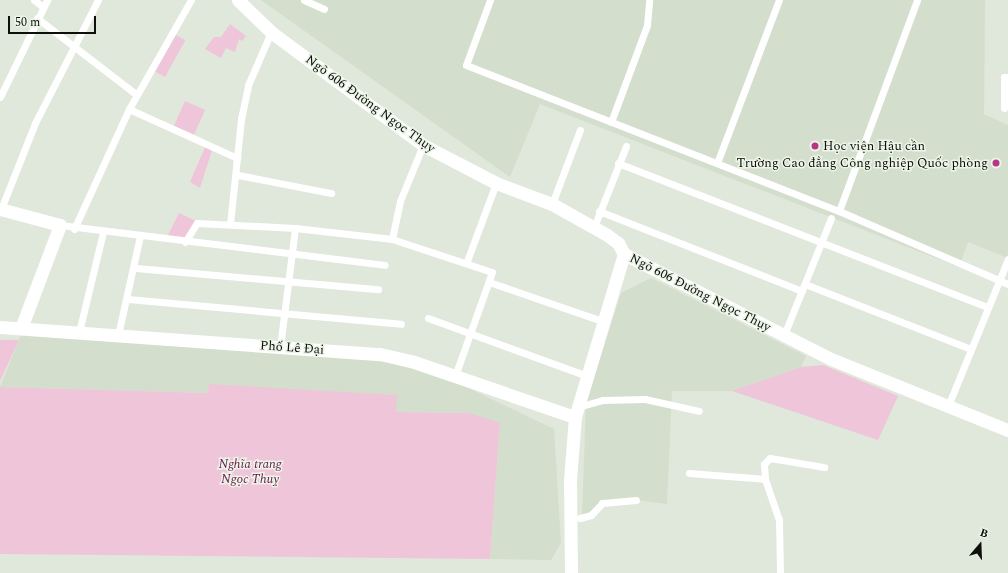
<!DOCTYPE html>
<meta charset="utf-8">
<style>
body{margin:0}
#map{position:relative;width:1008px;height:573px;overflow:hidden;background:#e0e7db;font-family:Spectral,serif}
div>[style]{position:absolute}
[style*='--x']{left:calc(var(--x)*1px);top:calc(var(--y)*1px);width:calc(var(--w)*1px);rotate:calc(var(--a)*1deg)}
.built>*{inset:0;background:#d3decc}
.green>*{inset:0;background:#efc5da;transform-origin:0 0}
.lane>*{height:7px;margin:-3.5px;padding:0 3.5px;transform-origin:3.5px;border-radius:3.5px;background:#fff}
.street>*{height:13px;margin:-6.5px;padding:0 6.5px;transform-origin:6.5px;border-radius:6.5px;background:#fff}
.dots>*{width:11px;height:11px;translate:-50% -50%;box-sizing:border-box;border:2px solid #edf4e8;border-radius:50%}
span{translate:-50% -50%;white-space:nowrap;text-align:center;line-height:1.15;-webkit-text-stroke:3px #edf4e8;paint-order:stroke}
.street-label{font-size:13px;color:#0c0f0b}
.poi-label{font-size:13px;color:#0c0f0b}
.left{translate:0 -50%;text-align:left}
.right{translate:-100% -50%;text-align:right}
.park-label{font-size:13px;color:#661a49;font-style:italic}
.north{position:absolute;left:960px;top:525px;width:40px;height:40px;-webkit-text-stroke:3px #edf4e8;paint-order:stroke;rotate:19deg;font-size:11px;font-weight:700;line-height:16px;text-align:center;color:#0c0f0b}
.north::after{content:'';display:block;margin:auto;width:14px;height:18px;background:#0c0f0b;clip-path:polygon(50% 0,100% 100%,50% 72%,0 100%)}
.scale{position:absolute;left:8px;top:16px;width:88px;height:18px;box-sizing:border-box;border:2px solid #0c0f0b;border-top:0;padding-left:5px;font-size:12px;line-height:14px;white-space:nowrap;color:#0c0f0b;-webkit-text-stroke:3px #edf4e8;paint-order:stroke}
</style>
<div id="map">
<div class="built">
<i style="clip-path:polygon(261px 0,985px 0,984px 114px,1008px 125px,1008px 258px,968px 242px,959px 267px,540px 104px,510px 177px)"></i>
<i style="clip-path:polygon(651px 278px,806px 356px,801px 367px,732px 391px,672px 391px,667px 504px,636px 500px,602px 503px,582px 517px,586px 403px,621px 293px)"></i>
<i style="clip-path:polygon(23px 330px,414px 362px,554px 429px,561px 543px,551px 560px,490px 559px,500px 424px,469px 413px,396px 412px,396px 395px,209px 385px,208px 393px,0 387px)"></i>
</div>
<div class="green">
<i style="clip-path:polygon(230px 24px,246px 36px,242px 41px,239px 39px,235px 52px,226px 48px,221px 58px,205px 49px,214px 37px,221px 37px)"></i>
<i style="left:174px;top:34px;width:13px;height:42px;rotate:29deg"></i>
<i style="left:185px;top:101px;width:22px;height:27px;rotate:24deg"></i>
<i style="clip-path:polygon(206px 145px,213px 147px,200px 188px,190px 182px)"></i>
<i style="clip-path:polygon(179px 213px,196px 221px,184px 241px,166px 239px)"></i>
<i style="clip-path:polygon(0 340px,19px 340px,0 381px)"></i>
<i style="clip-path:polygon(823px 365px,898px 396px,878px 440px,732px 391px,801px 367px)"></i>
<i style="clip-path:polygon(209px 384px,397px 395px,396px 412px,469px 413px,500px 423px,490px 559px,0 554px,0 387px,208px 393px)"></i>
</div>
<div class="lane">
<i style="--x:34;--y:0;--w:11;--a:38"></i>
<i style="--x:304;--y:0;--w:22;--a:24"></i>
<i style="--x:490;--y:0;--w:69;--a:110.3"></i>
<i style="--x:466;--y:65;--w:401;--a:21.4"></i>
<i style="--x:839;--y:211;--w:184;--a:23.4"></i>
<i style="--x:37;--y:18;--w:126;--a:37.6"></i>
<i style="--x:0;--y:97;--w:108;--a:-64.1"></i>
<i style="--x:1004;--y:108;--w:31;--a:-90"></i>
<i style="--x:1004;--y:77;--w:4;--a:0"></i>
<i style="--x:129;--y:109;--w:119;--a:24.4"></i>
<i style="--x:611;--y:122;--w:103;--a:-69.6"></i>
<i style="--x:647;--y:25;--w:25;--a:-85"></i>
<i style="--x:618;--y:163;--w:397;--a:21.3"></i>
<i style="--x:717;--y:163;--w:174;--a:-69.2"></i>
<i style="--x:238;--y:175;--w:95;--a:11"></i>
<i style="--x:552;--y:204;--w:79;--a:-69.3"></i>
<i style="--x:1;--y:209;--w:92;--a:-68.4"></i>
<i style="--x:35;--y:123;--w:138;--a:-62.9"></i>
<i style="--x:599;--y:211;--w:218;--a:21.5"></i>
<i style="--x:839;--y:211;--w:225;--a:-69.7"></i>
<i style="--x:230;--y:224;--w:106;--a:-84"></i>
<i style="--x:241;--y:119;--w:35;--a:-78"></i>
<i style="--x:248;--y:85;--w:58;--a:-66.5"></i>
<i style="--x:60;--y:225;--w:327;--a:7"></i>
<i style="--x:594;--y:227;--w:87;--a:-68.4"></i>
<i style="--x:74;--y:229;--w:132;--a:-65.4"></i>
<i style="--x:129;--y:109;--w:125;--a:-60.4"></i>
<i style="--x:392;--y:239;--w:39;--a:-78"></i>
<i style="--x:400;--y:201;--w:61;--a:-67.7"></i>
<i style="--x:185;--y:242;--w:22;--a:-58"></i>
<i style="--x:197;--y:223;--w:98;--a:2.9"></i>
<i style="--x:295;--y:228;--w:98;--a:6.5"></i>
<i style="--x:392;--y:239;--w:105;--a:18.3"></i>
<i style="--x:492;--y:272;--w:110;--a:109.6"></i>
<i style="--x:467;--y:261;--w:83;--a:-69.6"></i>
<i style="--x:136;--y:268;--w:243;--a:5"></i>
<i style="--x:489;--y:282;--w:120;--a:19"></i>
<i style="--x:805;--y:284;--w:178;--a:21.4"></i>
<i style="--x:128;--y:299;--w:274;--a:5.2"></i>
<i style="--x:428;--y:318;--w:167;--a:20"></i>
<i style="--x:79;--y:332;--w:103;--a:-76.5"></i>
<i style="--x:118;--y:335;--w:101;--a:-77.5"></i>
<i style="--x:784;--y:335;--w:126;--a:-68.1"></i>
<i style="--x:280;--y:347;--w:120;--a:-82.8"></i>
<i style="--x:948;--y:406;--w:159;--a:-67.8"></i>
<i style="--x:578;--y:407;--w:26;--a:-16"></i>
<i style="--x:603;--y:400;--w:42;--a:-1.4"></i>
<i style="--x:645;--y:399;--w:55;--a:12.5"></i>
<i style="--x:689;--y:473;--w:76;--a:4.5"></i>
<i style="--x:580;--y:518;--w:11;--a:-15"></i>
<i style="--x:591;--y:515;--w:16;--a:-47"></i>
<i style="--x:602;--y:503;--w:34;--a:-5"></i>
<i style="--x:780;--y:573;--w:53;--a:-91.1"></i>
<i style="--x:779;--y:520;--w:43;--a:-108.9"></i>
<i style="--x:765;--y:479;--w:15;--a:-94"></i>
<i style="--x:764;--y:464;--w:8;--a:-45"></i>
<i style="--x:770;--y:458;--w:55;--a:9.5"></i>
</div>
<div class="street">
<i style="--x:238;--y:0;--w:46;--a:44.1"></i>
<i style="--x:271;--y:32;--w:189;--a:36.6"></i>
<i style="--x:423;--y:145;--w:82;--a:27.5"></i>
<i style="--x:496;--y:183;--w:60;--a:20.6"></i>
<i style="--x:552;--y:204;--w:63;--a:29.4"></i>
<i style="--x:607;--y:235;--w:14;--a:36"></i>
<i style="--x:618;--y:243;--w:13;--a:61"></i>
<i style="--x:624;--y:254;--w:232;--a:26.9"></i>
<i style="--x:831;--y:359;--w:191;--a:21.9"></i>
<i style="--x:0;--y:209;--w:62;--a:14.9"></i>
<i style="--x:60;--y:225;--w:110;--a:110.7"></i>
<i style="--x:0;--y:327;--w:381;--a:4.1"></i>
<i style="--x:380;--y:354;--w:35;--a:13"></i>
<i style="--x:414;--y:362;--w:170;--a:18.9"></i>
<i style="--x:571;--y:573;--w:93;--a:-90.6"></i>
<i style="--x:570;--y:480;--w:63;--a:-85.5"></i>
<i style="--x:575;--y:417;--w:170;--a:-73.3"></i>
</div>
<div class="dots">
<i style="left:815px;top:146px;background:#b53785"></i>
<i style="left:996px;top:163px;background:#b53785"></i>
</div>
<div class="street-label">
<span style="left:370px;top:104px;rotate:36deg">Ngõ 606 Đường Ngọc Thụy</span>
<span style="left:700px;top:293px;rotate:27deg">Ngõ 606 Đường Ngọc Thụy</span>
<span style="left:292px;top:348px;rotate:4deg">Phố Lê Đại</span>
</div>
<div class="poi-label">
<span class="left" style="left:823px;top:146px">Học viện Hậu cần</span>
<span class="right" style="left:988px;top:163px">Trường Cao đẳng Công nghiệp Quốc phòng</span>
</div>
<div class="park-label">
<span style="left:250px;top:472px">Nghĩa trang<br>Ngọc Thuỵ</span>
</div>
<div class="north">B</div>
<div class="scale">50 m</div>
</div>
